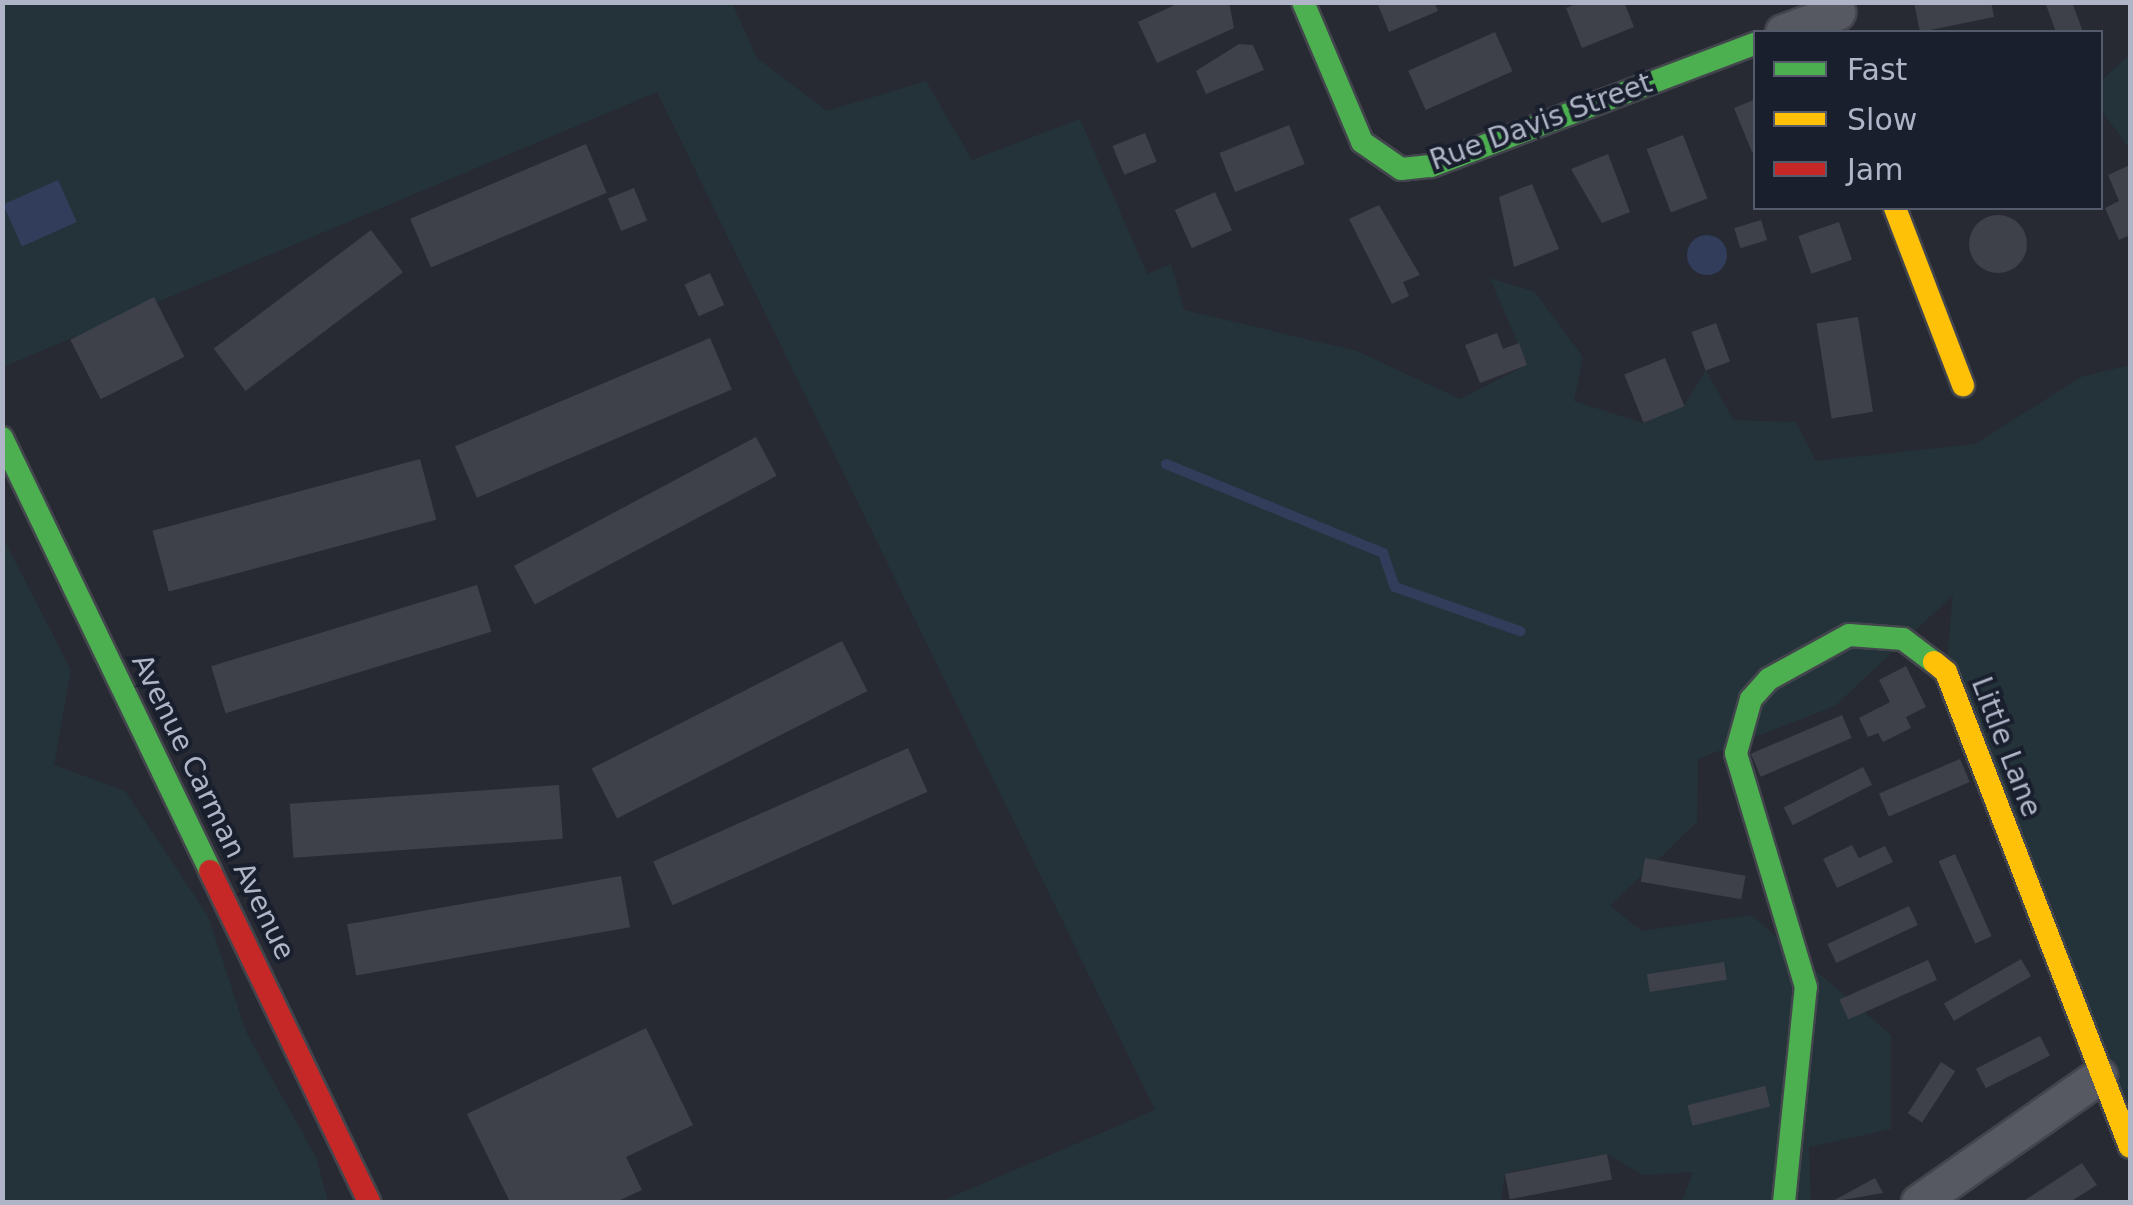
<!DOCTYPE html>
<style>
body{margin:0}
#map{position:relative;width:2133px;height:1205px;overflow:hidden;background:#272a33;font-family:"DejaVu Sans",sans-serif}
div>[style]{position:absolute}
[style*='--x']{left:calc(var(--x)*1px);top:calc(var(--y)*1px);width:calc(var(--w)*1px);rotate:calc(var(--a)*1deg)}
.green>*{inset:0;background:#233339}
.water>*{inset:0;background:#313d5b;transform-origin:0 0}
.round{border-radius:50%}
.stream>*{height:10px;margin:-5px;padding:0 5px;transform-origin:5px;border-radius:5px;background:#313d5b}
.building>*{inset:0;background:#3e404a;transform-origin:0 0}
.roads{filter:drop-shadow(2px 0 #43454c) drop-shadow(-2px 0 #43454c) drop-shadow(0 2px #43454c) drop-shadow(0 -2px #43454c)}
.street>*{height:35px;margin:-17.5px;padding:0 17.5px;transform-origin:17.5px;border-radius:17.5px;background:#565962}
.fast>*{height:22px;margin:-11px;padding:0 11px;transform-origin:11px;border-radius:11px;background:#4caf50}
.slow>*{height:22px;margin:-11px;padding:0 11px;transform-origin:11px;border-radius:11px;background:#ffc107}
.jam>*{height:22px;margin:-11px;padding:0 11px;transform-origin:11px;border-radius:11px;background:#c62828}
span{translate:-50% -50%;white-space:nowrap;text-align:center;line-height:1.15;-webkit-text-stroke:8px #1a1f2e;paint-order:stroke}
.street-label{font-size:28px;color:#afb5c6}
.frame{position:absolute;inset:0;border:5px solid #afb5c6;pointer-events:none}
.legend{position:absolute;left:1753px;top:30px;width:350px;height:180px;box-sizing:border-box;background:#1a1f2e;border:2px solid #565b6b;margin:0;padding:12px 18px;list-style:none;font-size:30px;color:#afb5c6}
.legend li{display:flex;align-items:center;gap:20px;height:50px}
.legend b{width:50px;border:2px solid #565b6b}
</style>
<div id="map">
<div class="green">
<i style="clip-path:polygon(2px 3px,732px 3px,757px 58px,827px 111px,926px 81px,972px 160px,1080px 119px,1147px 274px,1171px 264px,1184px 310px,1357px 351px,1460px 399px,1527px 365px,1490px 278px,1535px 292px,1583px 357px,1574px 401px,1643px 423px,1684px 406px,1706px 370px,1733px 420px,1796px 422px,1816px 461px,1975px 444px,2081px 377px,2130px 365px,2130px 1147px,1946px 672px,1953px 595px,1835px 706px,1698px 759px,1697px 822px,1610px 906px,1642px 931px,1751px 915px,1891px 1035px,1891px 1129px,1809px 1147px,1811px 1202px,1682px 1202px,1693px 1172px,1643px 1175px,1607px 1154px,1505px 1173px,1501px 1202px,940px 1202px,1155px 1110px,657px 92px,3px 367px)"></i>
<i style="clip-path:polygon(2130px 54px,2130px 150px,2100px 108px,2101px 81px)"></i>
<i style="clip-path:polygon(2px 536px,71px 670px,54px 765px,125px 791px,208px 916px,246px 1032px,316px 1157px,328px 1202px,3px 1202px)"></i>
</div>
<div class="water">
<i style="left:58px;top:180px;width:46px;height:60px;rotate:66deg"></i>
<i class="round" style="left:1687px;top:235px;width:40px;height:40px"></i>
</div>
<div class="stream">
<i style="--x:1166;--y:464;--w:235;--a:22.3"></i>
<i style="--x:1383;--y:553;--w:36;--a:71"></i>
<i style="--x:1395;--y:587;--w:133;--a:19.4"></i>
</div>
<div class="building">
<i style="clip-path:polygon(1181px 2px,1229px 2px,1234px 28px,1157px 63px,1138px 22px)"></i>
<i style="clip-path:polygon(1377px 2px,1434px 2px,1438px 11px,1389px 32px)"></i>
<i style="clip-path:polygon(1581px 2px,1624px 2px,1634px 27px,1582px 48px,1566px 8px)"></i>
<i style="clip-path:polygon(1914px 2px,1991px 2px,1994px 17px,1920px 32px)"></i>
<i style="clip-path:polygon(2045px 2px,2072px 2px,2083px 32px,2056px 32px)"></i>
<i style="left:1495px;top:32px;width:43px;height:95px;rotate:66deg"></i>
<i style="clip-path:polygon(1239px 44px,1253px 45px,1264px 70px,1206px 94px,1196px 71px)"></i>
<i style="clip-path:polygon(1756px 99px,1756px 151px,1752px 152px,1734px 108px)"></i>
<i style="left:1289px;top:125px;width:42px;height:75px;rotate:68deg"></i>
<i style="left:1145px;top:133px;width:31px;height:35px;rotate:68deg"></i>
<i style="left:1683px;top:135px;width:68px;height:39px;rotate:69deg"></i>
<i style="left:586px;top:144px;width:53px;height:191px;rotate:67deg"></i>
<i style="clip-path:polygon(1608px 154px,1630px 212px,1602px 223px,1571px 169px)"></i>
<i style="clip-path:polygon(2130px 165px,2130px 235px,2119px 240px,2105px 208px,2119px 201px,2108px 175px)"></i>
<i style="clip-path:polygon(1532px 184px,1559px 249px,1514px 267px,1499px 197px)"></i>
<i style="left:634px;top:188px;width:35px;height:28px;rotate:68deg"></i>
<i style="left:1215px;top:192px;width:42px;height:44px;rotate:66deg"></i>
<i style="clip-path:polygon(1379px 205px,1420px 275px,1403px 282px,1409px 296px,1392px 304px,1349px 219px)"></i>
<i class="round" style="left:1969px;top:215px;width:58px;height:58px"></i>
<i style="left:1761px;top:220px;width:21px;height:28px;rotate:73deg"></i>
<i style="left:1839px;top:222px;width:40px;height:43px;rotate:71deg"></i>
<i style="left:371px;top:230px;width:53px;height:197px;rotate:53deg"></i>
<i style="left:710px;top:273px;width:35px;height:28px;rotate:66deg"></i>
<i style="left:154px;top:297px;width:67px;height:94px;rotate:63deg"></i>
<i style="left:1858px;top:317px;width:96px;height:42px;rotate:81deg"></i>
<i style="left:1716px;top:323px;width:41px;height:26px;rotate:70deg"></i>
<i style="clip-path:polygon(1497px 333px,1503px 349px,1519px 343px,1527px 365px,1480px 383px,1465px 345px)"></i>
<i style="left:710px;top:338px;width:56px;height:277px;rotate:67deg"></i>
<i style="left:1665px;top:358px;width:52px;height:44px;rotate:68deg"></i>
<i style="left:756px;top:437px;width:44px;height:274px;rotate:62deg"></i>
<i style="left:420px;top:459px;width:63px;height:277px;rotate:75deg"></i>
<i style="left:477px;top:585px;width:49px;height:278px;rotate:73deg"></i>
<i style="left:842px;top:641px;width:56px;height:281px;rotate:63deg"></i>
<i style="clip-path:polygon(1906px 666px,1926px 707px,1906px 717px,1911px 728px,1883px 742px,1878px 733px,1868px 737px,1859px 718px,1890px 702px,1879px 680px)"></i>
<i style="left:1842px;top:715px;width:25px;height:99px;rotate:67deg"></i>
<i style="left:908px;top:748px;width:48px;height:279px;rotate:66deg"></i>
<i style="left:1960px;top:759px;width:25px;height:88px;rotate:67deg"></i>
<i style="left:1863px;top:767px;width:20px;height:89px;rotate:63deg"></i>
<i style="left:559px;top:785px;width:54px;height:270px;rotate:86deg"></i>
<i style="clip-path:polygon(1852px 845px,1859px 858px,1885px 846px,1893px 862px,1837px 888px,1823px 859px)"></i>
<i style="left:1955px;top:854px;width:90px;height:18px;rotate:66deg"></i>
<i style="left:1645px;top:858px;width:102px;height:24px;rotate:10deg"></i>
<i style="left:621px;top:876px;width:52px;height:278px;rotate:80deg"></i>
<i style="left:1909px;top:906px;width:21px;height:90px;rotate:65deg"></i>
<i style="left:2021px;top:959px;width:20px;height:89px;rotate:60deg"></i>
<i style="left:1928px;top:960px;width:22px;height:97px;rotate:66deg"></i>
<i style="left:1724px;top:962px;width:18px;height:78px;rotate:81deg"></i>
<i style="clip-path:polygon(646px 1028px,693px 1125px,626px 1157px,642px 1190px,616px 1202px,510px 1202px,467px 1114px)"></i>
<i style="left:2040px;top:1036px;width:22px;height:72px;rotate:63deg"></i>
<i style="left:1941px;top:1062px;width:17px;height:61px;rotate:33deg"></i>
<i style="left:1765px;top:1086px;width:21px;height:80px;rotate:76deg"></i>
<i style="left:1607px;top:1154px;width:26px;height:104px;rotate:79deg"></i>
<i style="clip-path:polygon(2082px 1163px,2097px 1185px,2070px 1202px,2022px 1202px)"></i>
<i style="clip-path:polygon(1875px 1178px,1883px 1193px,1831px 1202px)"></i>
</div>
<div class="roads">
<div class="street">
<i style="--x:1783;--y:32;--w:58;--a:-20.3"></i>
<i style="--x:1919;--y:1202;--w:220;--a:-35"></i>
</div>
<div class="fast">
<i style="--x:1303;--y:2;--w:152;--a:67.1"></i>
<i style="--x:1362;--y:142;--w:47;--a:34.7"></i>
<i style="--x:1401;--y:169;--w:30;--a:-6"></i>
<i style="--x:1431;--y:166;--w:347;--a:-20.7"></i>
<i style="--x:2;--y:438;--w:480;--a:64.3"></i>
<i style="--x:1784;--y:1202;--w:216;--a:-84.2"></i>
<i style="--x:1806;--y:987;--w:244;--a:-106.7"></i>
<i style="--x:1736;--y:753;--w:56;--a:-74.5"></i>
<i style="--x:1751;--y:699;--w:27;--a:-48"></i>
<i style="--x:1769;--y:679;--w:91;--a:-28.8"></i>
<i style="--x:1849;--y:635;--w:54;--a:4.2"></i>
<i style="--x:1903;--y:639;--w:39;--a:37"></i>
</div>
<div class="slow">
<i style="--x:1895;--y:208;--w:190;--a:69"></i>
<i style="--x:1934;--y:662;--w:16;--a:40"></i>
<i style="--x:1946;--y:672;--w:509;--a:68.83"></i>
</div>
<div class="jam">
<i style="--x:210;--y:871;--w:367;--a:64.3"></i>
</div>
</div>
<div class="street-label">
<span style="left:1541px;top:122px;rotate:-20deg">Rue Davis Street</span>
<span style="left:2006px;top:747px;rotate:69deg">Little Lane</span>
<span style="left:213px;top:807px;rotate:64deg">Avenue Carman Avenue</span>
</div>
<div class="frame"></div>
<ul class="legend">
<li><b style="height:12px;background:#4caf50"></b>Fast</li>
<li><b style="height:12px;background:#ffc107"></b>Slow</li>
<li><b style="height:12px;background:#c62828"></b>Jam</li>
</ul>
</div>
